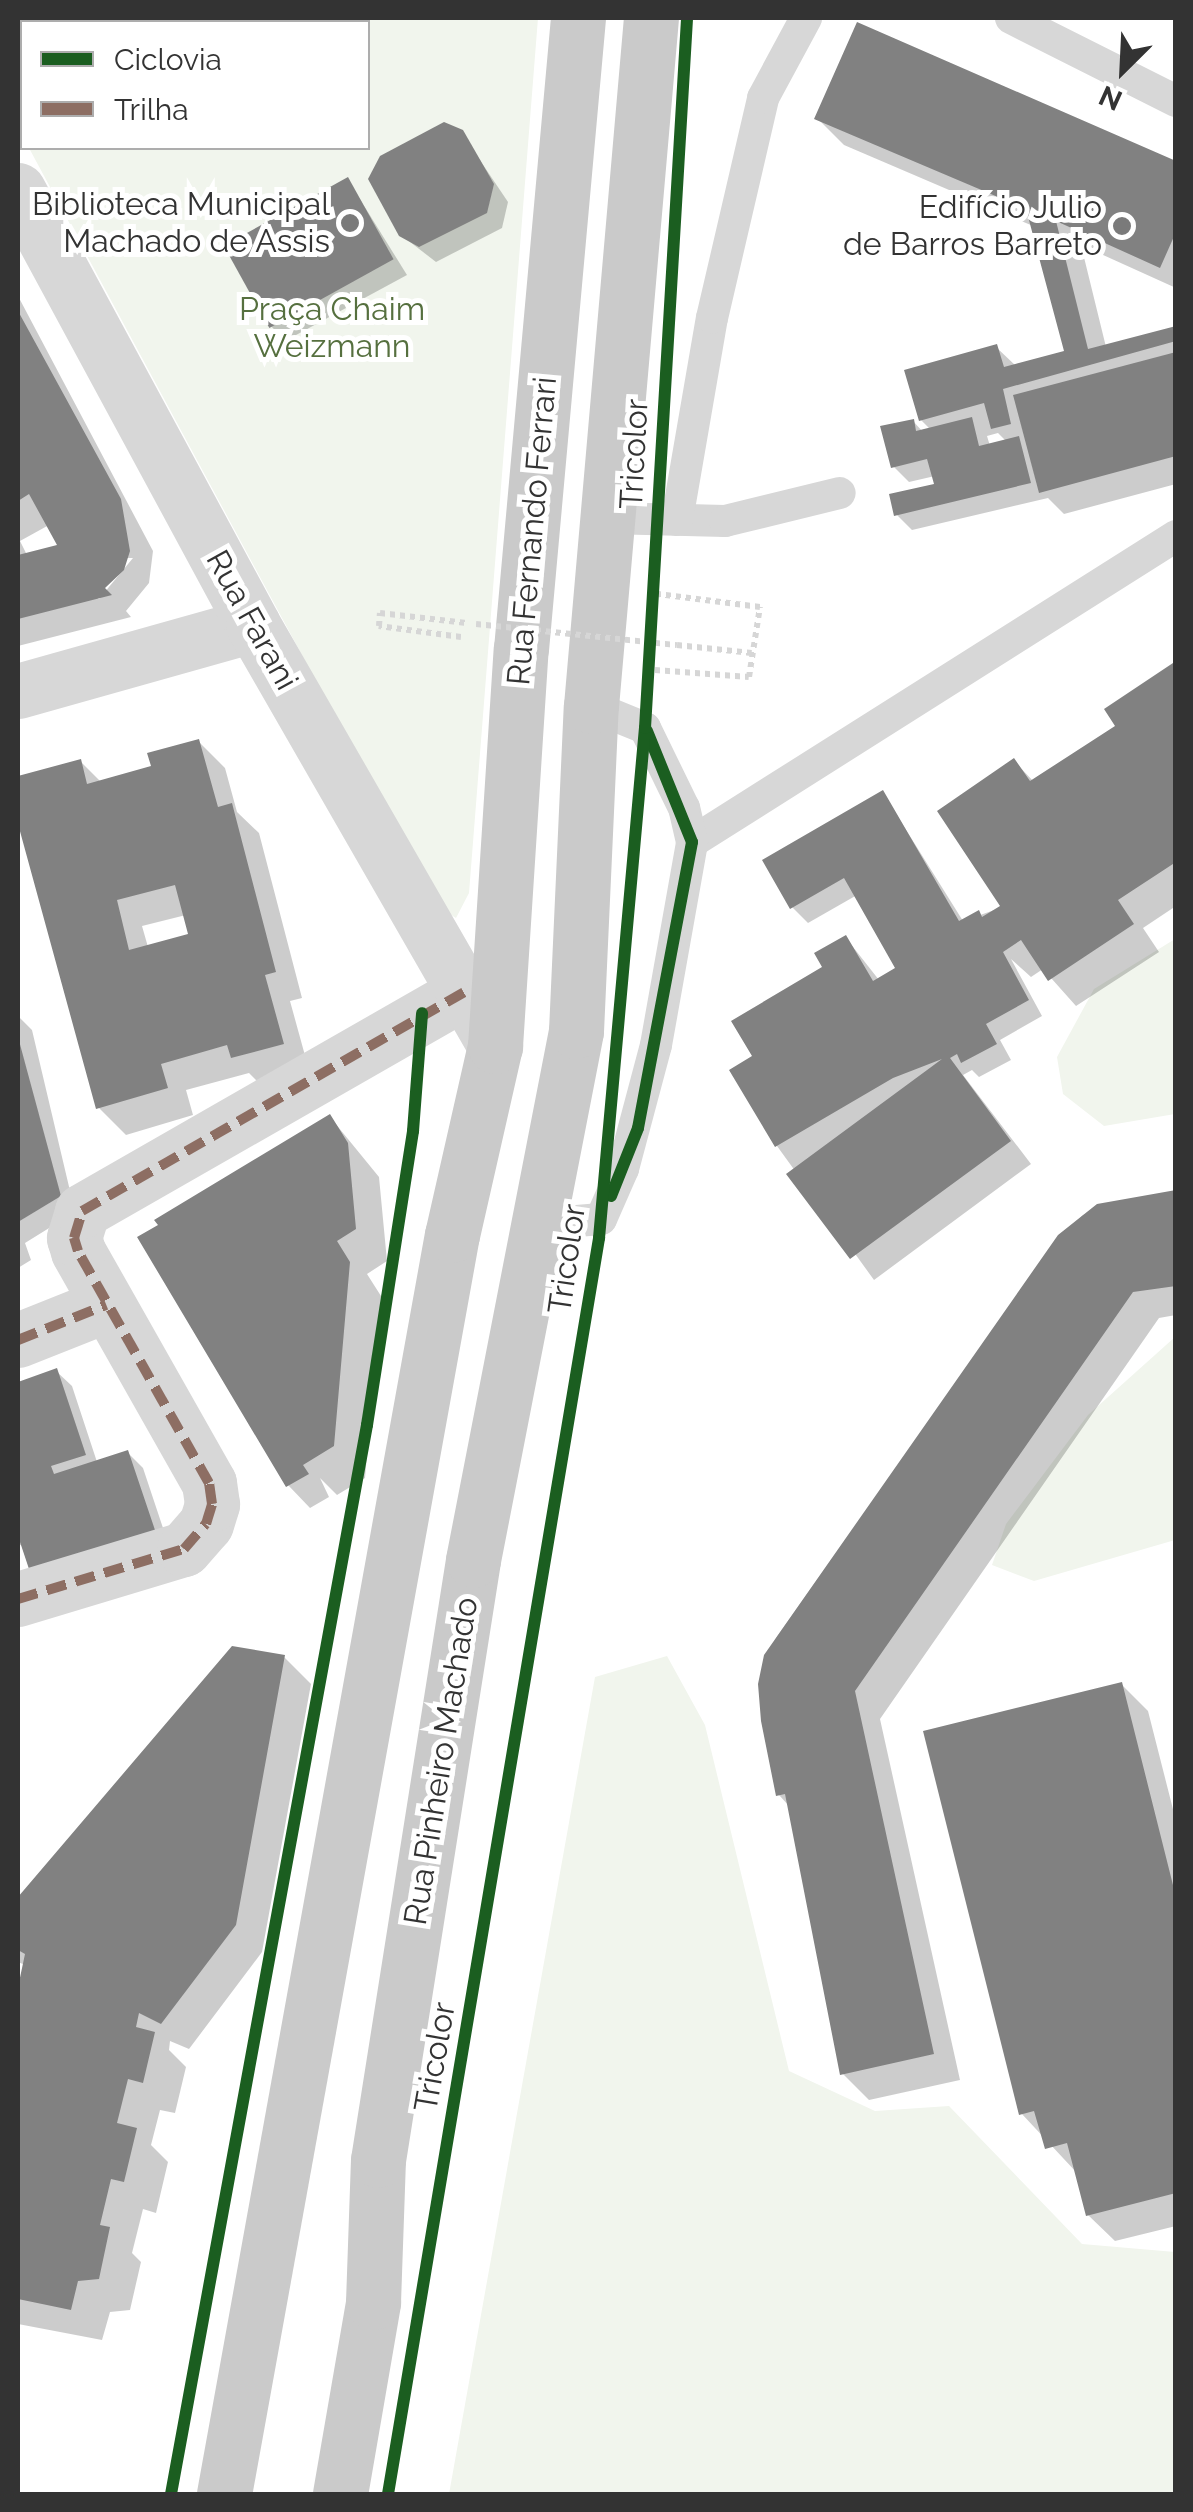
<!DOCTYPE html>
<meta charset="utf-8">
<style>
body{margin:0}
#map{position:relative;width:1193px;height:2512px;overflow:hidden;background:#fff;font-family:Raleway,sans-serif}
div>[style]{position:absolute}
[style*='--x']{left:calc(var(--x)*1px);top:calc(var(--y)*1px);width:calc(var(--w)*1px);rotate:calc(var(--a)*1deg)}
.green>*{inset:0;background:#f1f5ed}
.shadow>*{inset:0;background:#0003}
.building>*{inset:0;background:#818181;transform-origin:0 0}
.path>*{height:6px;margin-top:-3px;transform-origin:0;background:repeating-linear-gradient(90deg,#d6d6d6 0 5px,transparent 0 10px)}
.service>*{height:32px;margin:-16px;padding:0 16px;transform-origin:16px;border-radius:16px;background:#d7d7d7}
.minor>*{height:55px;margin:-27.5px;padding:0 27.5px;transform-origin:27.5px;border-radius:27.5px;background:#d7d7d7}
.tertiary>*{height:55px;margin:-27.5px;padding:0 27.5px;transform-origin:27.5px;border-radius:27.5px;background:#d7d7d7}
.primary>*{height:55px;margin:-27.5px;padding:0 27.5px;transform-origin:27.5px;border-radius:27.5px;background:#cacaca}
.path-bridge>*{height:6px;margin-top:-3px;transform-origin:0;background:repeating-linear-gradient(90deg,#d6d6d6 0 5px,transparent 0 10px)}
.quiet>*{height:10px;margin-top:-5px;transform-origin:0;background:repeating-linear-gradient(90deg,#8d6e63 0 20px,transparent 0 30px)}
.cycleway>*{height:12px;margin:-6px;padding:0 6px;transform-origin:6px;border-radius:6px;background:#1b5e20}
.dots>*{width:28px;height:28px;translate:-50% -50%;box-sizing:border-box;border:5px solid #fff;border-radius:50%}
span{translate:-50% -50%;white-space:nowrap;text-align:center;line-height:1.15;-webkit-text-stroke:10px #fff;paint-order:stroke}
.poi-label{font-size:32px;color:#333}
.right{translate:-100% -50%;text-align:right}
.park-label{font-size:32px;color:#56703f}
.street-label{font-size:32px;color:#333}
.frame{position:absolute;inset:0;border:20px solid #333;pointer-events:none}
.legend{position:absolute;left:20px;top:20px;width:350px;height:130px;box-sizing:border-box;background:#fff;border:2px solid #adadad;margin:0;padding:12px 18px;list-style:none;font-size:30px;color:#333}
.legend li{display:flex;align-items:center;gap:20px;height:50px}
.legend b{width:50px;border:2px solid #adadad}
.north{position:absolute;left:1073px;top:20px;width:100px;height:100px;-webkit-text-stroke:8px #fff;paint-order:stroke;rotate:204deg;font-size:28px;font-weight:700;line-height:40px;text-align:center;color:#333}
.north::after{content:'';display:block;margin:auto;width:35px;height:45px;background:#333;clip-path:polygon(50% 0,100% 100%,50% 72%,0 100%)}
</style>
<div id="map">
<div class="green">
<i style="clip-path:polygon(18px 18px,538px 18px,469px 893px,456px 918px,437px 906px,29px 148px,368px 148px,368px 22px,22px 22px,22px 136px)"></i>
<i style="clip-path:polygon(1175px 939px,1175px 1114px,1104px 1126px,1063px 1094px,1057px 1057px,1094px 989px)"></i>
<i style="clip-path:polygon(1175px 1337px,1175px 1540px,1034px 1581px,992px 1565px,1006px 1524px,1088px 1415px)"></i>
<i style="clip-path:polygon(667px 1656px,705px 1725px,789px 2071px,875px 2111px,949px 2106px,1082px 2244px,1175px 2252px,1175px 2494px,449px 2494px,595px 1677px)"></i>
</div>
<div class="shadow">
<i style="clip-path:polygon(18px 65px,22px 70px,22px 117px,18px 109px)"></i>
<i style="clip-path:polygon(evenodd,817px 118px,1176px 164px,1176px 288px,1081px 245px,1106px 347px,1176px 328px,1176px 484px,1064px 514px,1048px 498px,912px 530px,897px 515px,937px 485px,935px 476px,909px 482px,893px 466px,913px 421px,923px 432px,931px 430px,921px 420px,996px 347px,1016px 366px,1067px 353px,1033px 226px,844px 145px,817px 118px,998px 433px,1007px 442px,990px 446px,987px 436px,998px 433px)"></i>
<i style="clip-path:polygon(461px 132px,508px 202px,502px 228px,436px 262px,401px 235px)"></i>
<i style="clip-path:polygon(348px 180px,407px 275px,285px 341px,270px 325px)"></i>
<i style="clip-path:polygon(evenodd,18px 296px,153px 551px,149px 583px,126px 611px,131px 617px,18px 646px,18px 296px,49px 525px,60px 545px,27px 555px,20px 541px,49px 525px,18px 296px,126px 558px,133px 558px,99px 599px,95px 596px,126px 558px)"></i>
<i style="clip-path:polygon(1176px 664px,1176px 906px,1143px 928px,1159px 952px,1076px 1006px,1043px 969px,1031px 977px,1011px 959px,1042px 1016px,1000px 1040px,1011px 1060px,979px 1077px,972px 1070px,963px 1075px,1031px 1164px,874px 1280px,777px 1146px,755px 1057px,846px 938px,879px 980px,899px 969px,857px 895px,808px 923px,792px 907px,883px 793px,963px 921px,1003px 907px,1014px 761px,1034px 782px,1118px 726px)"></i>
<i style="clip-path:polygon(evenodd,198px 741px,225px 768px,237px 812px,259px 833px,302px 998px,290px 1001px,309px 1070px,260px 1084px,249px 1073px,186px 1090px,193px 1115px,126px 1135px,99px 1108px,18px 815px,18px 779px,80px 761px,102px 783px,154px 768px,198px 741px,186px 915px,191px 936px,148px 947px,142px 926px,186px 915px)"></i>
<i style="clip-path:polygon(18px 1016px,32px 1030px,75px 1212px,25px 1243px,31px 1260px,18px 1268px)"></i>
<i style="clip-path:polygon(330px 1117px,379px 1177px,387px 1261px,367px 1274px,381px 1296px,365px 1478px,337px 1495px,320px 1478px,329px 1497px,310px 1508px,288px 1485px)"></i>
<i style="clip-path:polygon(1176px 1193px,1176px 1315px,1159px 1318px,880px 1719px,960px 2080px,869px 2100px,842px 2073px,789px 1806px,779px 1795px,760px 1685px,776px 1638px,1060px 1236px,1083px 1215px,1114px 1202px)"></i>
<i style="clip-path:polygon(56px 1371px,72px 1386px,97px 1462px,127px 1452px,143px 1468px,171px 1552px,18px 1545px,18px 1384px)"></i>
<i style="clip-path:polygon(284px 1657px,311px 1684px,262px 1952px,189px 2049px,170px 2041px,169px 2050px,186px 2067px,175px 2113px,160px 2110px,151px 2145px,168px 2162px,156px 2213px,143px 2209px,132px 2253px,141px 2262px,130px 2310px,110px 2312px,102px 2340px,18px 2324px,18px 1990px,25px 1965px,18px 1962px,18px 1905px)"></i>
<i style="clip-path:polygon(1121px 1684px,1148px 1711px,1176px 1821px,1176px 2226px,1115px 2241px,1088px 2215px,1077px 2173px,1021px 2113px)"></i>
</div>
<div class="building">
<i style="clip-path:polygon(857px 22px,1176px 161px,1176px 232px,1160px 268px,1056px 221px,1088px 349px,1176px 326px,1176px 341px,1003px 389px,1011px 424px,991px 429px,984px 403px,919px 421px,904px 370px,997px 344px,1004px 367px,1064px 351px,1026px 209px,814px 119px)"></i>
<i style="clip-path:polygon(444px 122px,463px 130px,494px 184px,487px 213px,419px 247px,399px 236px,368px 179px,380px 156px)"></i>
<i style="left:348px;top:177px;width:94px;height:142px;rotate:61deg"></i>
<i style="clip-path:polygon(18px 311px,121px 499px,130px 551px,124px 570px,105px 588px,112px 595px,18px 619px,18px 555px,57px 545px,29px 494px,18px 501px)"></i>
<i style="clip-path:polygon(1176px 352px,1176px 456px,1039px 493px,1013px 395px)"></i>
<i style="clip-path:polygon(972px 417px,979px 446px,1019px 436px,1031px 483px,894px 516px,889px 494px,934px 484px,927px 459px,891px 468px,880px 426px,914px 419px,916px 431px)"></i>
<i style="clip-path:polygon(1176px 661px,1176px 862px,1118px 900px,1134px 924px,1048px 981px,1021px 940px,1003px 952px,1029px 1000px,986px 1024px,997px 1044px,961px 1063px,957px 1054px,950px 1058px,1011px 1141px,850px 1259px,786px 1174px,942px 1059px,893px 1078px,775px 1147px,729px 1070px,752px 1056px,731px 1021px,822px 967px,814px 953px,846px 935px,873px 981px,895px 968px,844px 878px,790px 909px,762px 860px,883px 790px,959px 921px,979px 910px,982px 917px,1000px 906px,937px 811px,1014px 758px,1030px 781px,1115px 726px,1104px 709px)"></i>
<i style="clip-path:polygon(evenodd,199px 739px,218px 807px,232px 803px,276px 972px,265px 975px,284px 1044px,231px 1058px,227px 1045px,161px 1064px,168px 1088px,96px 1109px,18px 824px,18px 776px,81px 759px,87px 784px,151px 766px,147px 753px,199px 739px,175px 885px,188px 934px,129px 950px,117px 900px,175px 885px)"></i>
<i style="clip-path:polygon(18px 1037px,61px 1196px,18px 1222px)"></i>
<i style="clip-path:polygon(330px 1114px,348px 1143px,356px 1229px,337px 1241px,350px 1262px,334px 1446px,303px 1465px,309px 1474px,286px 1487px,137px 1237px,158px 1225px,154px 1220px)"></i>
<i style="clip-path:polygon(1176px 1190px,1176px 1286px,1133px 1292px,855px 1691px,934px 2054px,840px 2075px,785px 1794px,776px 1796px,761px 1721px,758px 1684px,764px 1655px,1058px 1235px,1097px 1204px)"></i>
<i style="clip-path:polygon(57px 1368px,86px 1455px,51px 1466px,54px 1474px,128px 1450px,157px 1536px,32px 1578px,18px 1536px,18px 1382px)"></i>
<i style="clip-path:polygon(232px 1646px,285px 1655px,236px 1925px,161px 2024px,139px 2013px,136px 2027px,155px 2032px,143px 2083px,128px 2079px,117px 2123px,137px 2128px,124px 2182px,111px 2179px,100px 2225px,110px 2227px,99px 2279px,78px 2281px,71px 2310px,18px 2299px,18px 1987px,25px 1954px,18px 1950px,18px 1897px)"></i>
<i style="clip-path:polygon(1122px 1682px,1176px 1897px,1176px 2193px,1086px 2216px,1067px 2143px,1045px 2149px,1034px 2111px,1019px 2115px,923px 1731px)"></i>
</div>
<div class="path">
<i style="--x:461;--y:637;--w:83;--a:-172.4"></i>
<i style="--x:379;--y:626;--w:13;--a:-86"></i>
<i style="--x:380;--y:613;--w:87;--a:6.6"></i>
<i style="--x:677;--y:645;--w:75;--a:6.1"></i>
<i style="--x:655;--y:670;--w:94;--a:4.3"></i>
<i style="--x:749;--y:677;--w:71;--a:-81.1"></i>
<i style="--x:760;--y:607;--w:103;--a:-172.7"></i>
</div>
<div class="service">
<i style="--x:1011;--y:18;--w:185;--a:26.7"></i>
<i style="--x:607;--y:518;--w:118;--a:1.5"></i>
<i style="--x:725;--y:521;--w:118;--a:-13.7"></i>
<i style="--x:677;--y:520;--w:205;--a:-80.2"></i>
<i style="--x:712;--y:318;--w:226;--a:-76.9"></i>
<i style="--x:763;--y:98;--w:91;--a:-61.7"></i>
<i style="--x:692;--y:842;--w:573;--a:-32.3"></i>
<i style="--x:541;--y:1224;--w:60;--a:-4.8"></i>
<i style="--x:601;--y:1219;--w:55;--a:-66.3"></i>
<i style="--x:623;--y:1169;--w:128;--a:-75.1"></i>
<i style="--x:656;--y:1045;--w:206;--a:-79.9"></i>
<i style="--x:692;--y:842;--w:35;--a:-103"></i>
<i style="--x:684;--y:808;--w:89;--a:-116"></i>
<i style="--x:645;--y:728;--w:58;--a:-157.8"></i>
</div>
<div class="minor">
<i style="--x:18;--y:691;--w:244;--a:-15.7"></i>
<i style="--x:18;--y:1340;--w:95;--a:-21.7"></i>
<i style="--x:18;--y:1599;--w:173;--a:-16.8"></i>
<i style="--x:184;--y:1549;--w:33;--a:-49"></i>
<i style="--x:206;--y:1524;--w:21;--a:-73"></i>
<i style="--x:212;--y:1504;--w:21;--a:-98"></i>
<i style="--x:209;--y:1483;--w:266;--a:-119.5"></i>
<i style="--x:78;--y:1251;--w:14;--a:-107"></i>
<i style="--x:74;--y:1238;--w:28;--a:-73"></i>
<i style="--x:82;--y:1211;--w:440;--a:-29.8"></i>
</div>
<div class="tertiary">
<i style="--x:18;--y:190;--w:494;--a:61.6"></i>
<i style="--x:253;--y:625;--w:486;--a:60.1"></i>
</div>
<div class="primary">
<i style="--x:224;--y:2494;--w:1279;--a:-79.74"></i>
<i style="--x:452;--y:1235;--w:194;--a:-77.2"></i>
<i style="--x:495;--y:1046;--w:398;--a:-86.3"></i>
<i style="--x:521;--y:649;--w:634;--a:-84.84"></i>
<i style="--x:340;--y:2494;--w:195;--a:-80.2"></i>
<i style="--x:373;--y:2302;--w:142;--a:-88"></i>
<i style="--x:378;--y:2160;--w:607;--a:-81"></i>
<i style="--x:473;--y:1560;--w:539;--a:-78.98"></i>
<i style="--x:576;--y:1031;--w:325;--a:-87.4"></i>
<i style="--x:591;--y:706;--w:691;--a:-85.02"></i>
</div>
<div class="path-bridge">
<i style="--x:476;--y:624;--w:202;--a:6"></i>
</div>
<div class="quiet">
<i style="--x:18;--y:1340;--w:95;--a:-21.7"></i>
<i style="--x:18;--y:1599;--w:173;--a:-16.8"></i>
<i style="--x:184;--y:1549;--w:33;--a:-49"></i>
<i style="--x:206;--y:1524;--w:21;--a:-73"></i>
<i style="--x:212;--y:1504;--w:21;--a:-98"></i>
<i style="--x:209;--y:1483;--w:266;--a:-119.5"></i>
<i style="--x:78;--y:1251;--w:14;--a:-107"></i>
<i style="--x:74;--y:1238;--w:28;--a:-73"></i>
<i style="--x:82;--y:1211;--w:440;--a:-29.8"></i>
</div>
<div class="cycleway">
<i style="--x:611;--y:1196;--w:73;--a:-68.3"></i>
<i style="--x:638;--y:1128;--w:291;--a:-79.3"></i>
<i style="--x:692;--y:842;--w:120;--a:-112.1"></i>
<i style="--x:171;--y:2494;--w:1087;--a:-79.61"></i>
<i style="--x:367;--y:1425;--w:298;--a:-81.1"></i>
<i style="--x:413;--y:1131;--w:118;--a:-85.6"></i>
<i style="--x:388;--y:2494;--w:1274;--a:-80.46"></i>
<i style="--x:599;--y:1238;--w:512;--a:-84.85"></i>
<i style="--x:645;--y:728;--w:711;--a:-86.61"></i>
</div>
<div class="dots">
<i style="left:350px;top:223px;background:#7a7a7a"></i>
<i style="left:1122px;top:226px;background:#7a7a7a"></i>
</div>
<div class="poi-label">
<span class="right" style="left:330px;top:223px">Biblioteca Municipal<br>Machado de Assis</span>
<span class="right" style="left:1102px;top:226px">Edifício Julio<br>de Barros Barreto</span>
</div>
<div class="park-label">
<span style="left:332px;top:328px">Praça Chaim<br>Weizmann</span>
</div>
<div class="street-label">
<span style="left:634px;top:454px;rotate:-87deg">Tricolor</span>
<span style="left:532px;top:531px;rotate:-85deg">Rua Fernando Ferrari</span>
<span style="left:252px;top:620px;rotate:61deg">Rua Farani</span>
<span style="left:567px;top:1259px;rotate:-82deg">Tricolor</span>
<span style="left:441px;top:1761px;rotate:-81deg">Rua Pinheiro Machado</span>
<span style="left:435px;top:2057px;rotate:-80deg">Tricolor</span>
</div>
<div class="frame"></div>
<ul class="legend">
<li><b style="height:12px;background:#1b5e20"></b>Ciclovia</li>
<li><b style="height:12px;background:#8d6e63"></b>Trilha</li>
</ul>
<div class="north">N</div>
</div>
